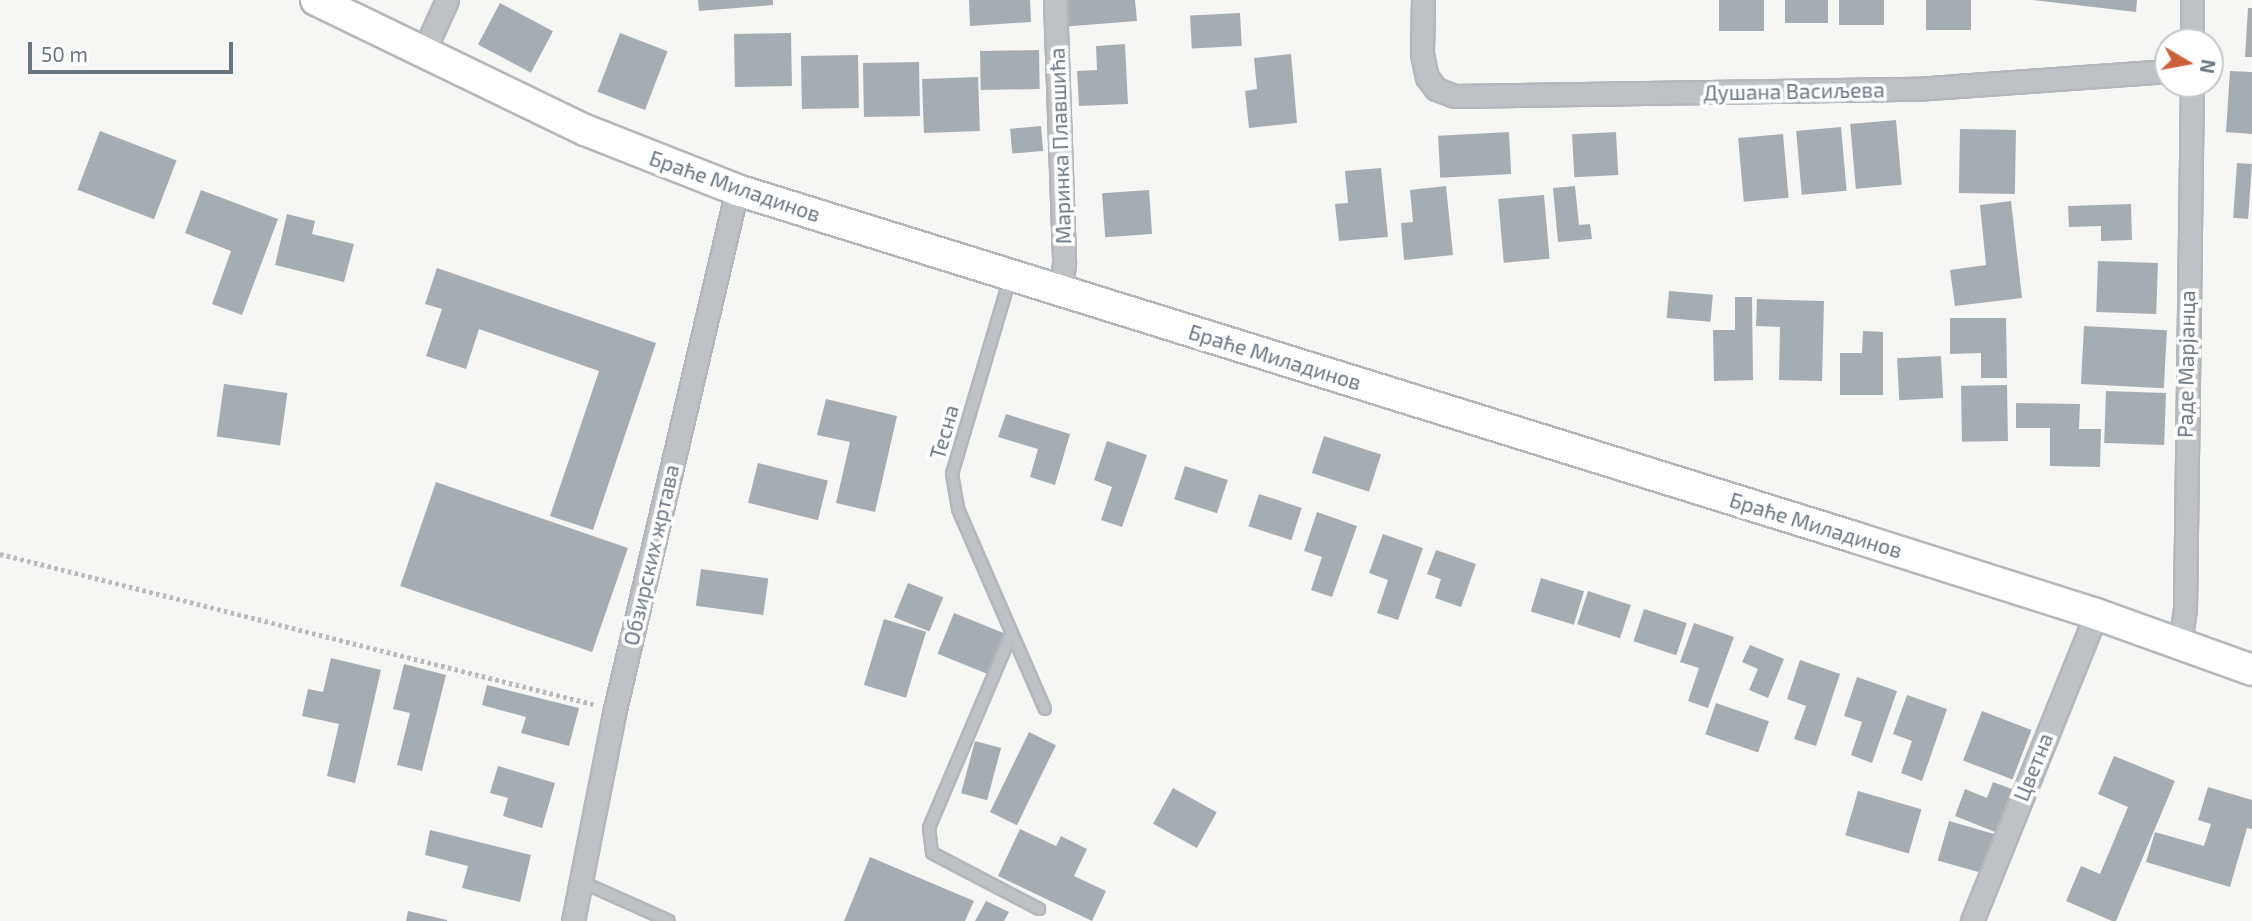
<!DOCTYPE html>
<meta charset="utf-8">
<style>
body{margin:0}
#map{position:relative;width:2252px;height:921px;overflow:hidden;background:#f6f6f4;font-family:"Exo 2",sans-serif}
div>[style]{position:absolute}
[style*='--x']{left:calc(var(--x)*1px);top:calc(var(--y)*1px);width:calc(var(--w)*1px);rotate:calc(var(--a)*1deg)}
.building>*{inset:0;background:#a6adb2;transform-origin:0 0}
.path>*{height:4.5px;margin-top:-2.25px;transform-origin:0;background:repeating-linear-gradient(90deg,#b8bbbd 0 3.5px,transparent 0 7px)}
.roads{filter:drop-shadow(2px 0 #b3b7bb) drop-shadow(-2px 0 #b3b7bb) drop-shadow(0 2px #b3b7bb) drop-shadow(0 -2px #b3b7bb)}
.lane>*{height:10px;margin:-5px;padding:0 5px;transform-origin:5px;border-radius:5px;background:#bec2c5}
.street>*{height:21px;margin:-10.5px;padding:0 10.5px;transform-origin:10.5px;border-radius:10.5px;background:#bec2c5}
.secondary>*{height:30px;margin:-15px;padding:0 15px;transform-origin:15px;border-radius:15px;background:#fff}
span{translate:-50% -50%;white-space:nowrap;text-align:center;line-height:1.15;-webkit-text-stroke:7px #fff;paint-order:stroke}
.street-label{font-size:21px;color:#697681}
.north{position:absolute;left:2154px;top:28px;width:70px;height:70px;box-sizing:border-box;background:#fff;border:2px solid #c3c8cd;border-radius:50%;rotate:100deg;font-size:19px;font-weight:700;line-height:28px;text-align:center;color:#697681}
.north::after{content:'';display:block;margin:auto;width:24px;height:32px;background:#ce5f3c;clip-path:polygon(50% 0,100% 100%,50% 72%,0 100%)}
.scale{position:absolute;left:28px;top:42px;width:205px;height:32px;box-sizing:border-box;border:4px solid #697681;border-top:0;padding-left:9px;font-size:21px;line-height:24px;white-space:nowrap;color:#697681;-webkit-text-stroke:5px #fff;paint-order:stroke}
</style>
<div id="map">
<div class="building">
<i style="clip-path:polygon(698px 0,773px 0,773px 5px,699px 11px)"></i>
<i style="clip-path:polygon(969px 0,1030px 0,1031px 22px,970px 26px)"></i>
<i style="clip-path:polygon(1058px 0,1135px 0,1137px 21px,1060px 27px)"></i>
<i style="left:1719px;top:0;width:45px;height:31px"></i>
<i style="left:1785px;top:0;width:43px;height:23px"></i>
<i style="left:1839px;top:0;width:45px;height:25px"></i>
<i style="left:1926px;top:0;width:45px;height:30px"></i>
<i style="clip-path:polygon(2033px 0,2137px 0,2136px 12px)"></i>
<i style="left:500px;top:3px;width:60px;height:47px;rotate:28deg"></i>
<i style="clip-path:polygon(2248px 8px,2252px 8px,2252px 57px,2245px 57px)"></i>
<i style="left:1240px;top:13px;width:33px;height:50px;rotate:87deg"></i>
<i style="left:620px;top:33px;width:51px;height:63px;rotate:21deg"></i>
<i style="left:791px;top:33px;width:53px;height:57px;rotate:89deg"></i>
<i style="clip-path:polygon(1125px 44px,1128px 104px,1079px 106px,1077px 71px,1097px 70px,1096px 46px)"></i>
<i style="left:1039px;top:50px;width:39px;height:59px;rotate:89deg"></i>
<i style="clip-path:polygon(1291px 54px,1297px 123px,1249px 128px,1245px 91px,1257px 89px,1254px 58px)"></i>
<i style="left:858px;top:55px;width:53px;height:57px;rotate:89deg"></i>
<i style="left:919px;top:62px;width:54px;height:56px;rotate:89deg"></i>
<i style="clip-path:polygon(2230px 71px,2252px 72px,2252px 134px,2226px 132px)"></i>
<i style="left:978px;top:77px;width:54px;height:56px;rotate:88deg"></i>
<i style="left:1896px;top:120px;width:65px;height:46px;rotate:85deg"></i>
<i style="left:1041px;top:126px;width:25px;height:31px;rotate:85deg"></i>
<i style="left:1841px;top:127px;width:64px;height:45px;rotate:85deg"></i>
<i style="left:1960px;top:129px;width:56px;height:64px;rotate:1deg"></i>
<i style="left:100px;top:131px;width:82px;height:63px;rotate:21deg"></i>
<i style="left:1509px;top:132px;width:42px;height:71px;rotate:87deg"></i>
<i style="left:1616px;top:132px;width:43px;height:44px;rotate:87deg"></i>
<i style="left:1783px;top:134px;width:64px;height:45px;rotate:85deg"></i>
<i style="left:2237px;top:163px;width:15px;height:55px;rotate:4deg"></i>
<i style="clip-path:polygon(1381px 168px,1388px 237px,1339px 241px,1335px 204px,1348px 203px,1345px 171px)"></i>
<i style="clip-path:polygon(1446px 186px,1453px 255px,1404px 260px,1401px 223px,1413px 222px,1410px 190px)"></i>
<i style="clip-path:polygon(1575px 186px,1579px 225px,1590px 224px,1592px 239px,1558px 242px,1553px 188px)"></i>
<i style="clip-path:polygon(201px 190px,278px 219px,242px 315px,212px 304px,231px 251px,185px 233px)"></i>
<i style="left:1149px;top:190px;width:44px;height:47px;rotate:86deg"></i>
<i style="left:1544px;top:195px;width:64px;height:46px;rotate:85deg"></i>
<i style="clip-path:polygon(2011px 201px,2022px 298px,1955px 306px,1950px 270px,1986px 265px,1980px 205px)"></i>
<i style="clip-path:polygon(2131px 204px,2132px 240px,2101px 241px,2101px 226px,2069px 227px,2068px 206px)"></i>
<i style="clip-path:polygon(287px 214px,315px 221px,312px 234px,354px 244px,344px 282px,275px 265px)"></i>
<i style="left:2098px;top:261px;width:60px;height:51px;rotate:2deg"></i>
<i style="clip-path:polygon(437px 268px,656px 343px,593px 530px,550px 516px,599px 371px,479px 329px,466px 369px,426px 356px,442px 309px,425px 304px)"></i>
<i style="left:1669px;top:291px;width:44px;height:27px;rotate:5deg"></i>
<i style="clip-path:polygon(1735px 297px,1752px 297px,1753px 380px,1714px 381px,1713px 330px,1735px 330px)"></i>
<i style="clip-path:polygon(1757px 299px,1824px 301px,1822px 381px,1779px 380px,1780px 327px,1756px 326px)"></i>
<i style="clip-path:polygon(1950px 318px,2006px 318px,2007px 378px,1981px 378px,1981px 353px,1950px 354px)"></i>
<i style="left:2084px;top:326px;width:83px;height:58px;rotate:3deg"></i>
<i style="clip-path:polygon(1863px 331px,1883px 332px,1883px 395px,1840px 395px,1840px 353px,1862px 353px)"></i>
<i style="left:1941px;top:356px;width:42px;height:44px;rotate:87deg"></i>
<i style="left:224px;top:384px;width:64px;height:53px;rotate:8deg"></i>
<i style="left:2007px;top:385px;width:56px;height:46px;rotate:89deg"></i>
<i style="left:2106px;top:391px;width:60px;height:52px;rotate:2deg"></i>
<i style="clip-path:polygon(826px 399px,897px 416px,875px 512px,836px 503px,850px 442px,817px 435px)"></i>
<i style="clip-path:polygon(2016px 403px,2080px 404px,2079px 429px,2101px 429px,2100px 467px,2050px 466px,2050px 428px,2016px 428px)"></i>
<i style="clip-path:polygon(1006px 414px,1070px 434px,1055px 485px,1030px 477px,1038px 449px,998px 437px)"></i>
<i style="left:1324px;top:436px;width:60px;height:39px;rotate:18deg"></i>
<i style="clip-path:polygon(1107px 441px,1147px 455px,1122px 527px,1101px 520px,1112px 487px,1094px 480px)"></i>
<i style="left:758px;top:463px;width:72px;height:41px;rotate:14deg"></i>
<i style="left:1185px;top:466px;width:45px;height:35px;rotate:18deg"></i>
<i style="left:436px;top:482px;width:203px;height:110px;rotate:19deg"></i>
<i style="left:1259px;top:494px;width:45px;height:34px;rotate:18deg"></i>
<i style="clip-path:polygon(1317px 512px,1357px 526px,1332px 597px,1311px 590px,1322px 557px,1304px 551px)"></i>
<i style="clip-path:polygon(1383px 534px,1423px 548px,1398px 620px,1377px 613px,1388px 580px,1369px 573px)"></i>
<i style="clip-path:polygon(1436px 550px,1476px 564px,1461px 607px,1435px 598px,1441px 579px,1427px 574px)"></i>
<i style="left:701px;top:569px;width:68px;height:37px;rotate:8deg"></i>
<i style="left:1541px;top:578px;width:45px;height:35px;rotate:17deg"></i>
<i style="left:908px;top:583px;width:38px;height:37px;rotate:22deg"></i>
<i style="left:1588px;top:591px;width:45px;height:35px;rotate:18deg"></i>
<i style="left:1644px;top:609px;width:45px;height:34px;rotate:18deg"></i>
<i style="left:954px;top:613px;width:56px;height:44px;rotate:22deg"></i>
<i style="left:884px;top:619px;width:44px;height:69px;rotate:17deg"></i>
<i style="clip-path:polygon(1694px 623px,1734px 637px,1708px 708px,1688px 701px,1699px 668px,1680px 662px)"></i>
<i style="clip-path:polygon(1750px 645px,1784px 659px,1768px 698px,1749px 690px,1758px 669px,1742px 662px)"></i>
<i style="clip-path:polygon(331px 658px,381px 670px,355px 783px,327px 776px,339px 724px,302px 716px,308px 689px,323px 692px)"></i>
<i style="clip-path:polygon(1800px 660px,1840px 674px,1816px 746px,1794px 739px,1806px 706px,1787px 699px)"></i>
<i style="clip-path:polygon(404px 664px,446px 675px,422px 771px,397px 765px,410px 713px,393px 709px)"></i>
<i style="clip-path:polygon(1857px 677px,1897px 691px,1872px 763px,1851px 755px,1862px 722px,1844px 716px)"></i>
<i style="clip-path:polygon(487px 685px,579px 708px,569px 746px,521px 733px,526px 717px,482px 705px)"></i>
<i style="clip-path:polygon(1907px 695px,1947px 709px,1922px 781px,1901px 773px,1912px 741px,1893px 734px)"></i>
<i style="left:1716px;top:703px;width:56px;height:33px;rotate:19deg"></i>
<i style="left:1982px;top:711px;width:53px;height:53px;rotate:21deg"></i>
<i style="left:1029px;top:732px;width:30px;height:89px;rotate:26deg"></i>
<i style="left:975px;top:741px;width:27px;height:54px;rotate:15deg"></i>
<i style="clip-path:polygon(2114px 756px,2175px 781px,2116px 921px,2112px 921px,2066px 901px,2081px 866px,2100px 874px,2128px 807px,2098px 794px)"></i>
<i style="clip-path:polygon(498px 766px,555px 783px,542px 828px,503px 816px,508px 798px,490px 793px)"></i>
<i style="clip-path:polygon(1993px 782px,2012px 789px,1995px 832px,1955px 816px,1965px 789px,1987px 798px)"></i>
<i style="clip-path:polygon(2208px 787px,2252px 800px,2252px 829px,2247px 828px,2230px 887px,2146px 862px,2155px 832px,2204px 846px,2211px 824px,2198px 820px)"></i>
<i style="left:1173px;top:788px;width:50px;height:41px;rotate:29deg"></i>
<i style="left:1858px;top:791px;width:66px;height:46px;rotate:16deg"></i>
<i style="left:1949px;top:821px;width:47px;height:41px;rotate:16deg"></i>
<i style="clip-path:polygon(1020px 829px,1056px 846px,1061px 836px,1087px 849px,1074px 876px,1106px 891px,1092px 921px,998px 876px)"></i>
<i style="clip-path:polygon(430px 830px,531px 855px,520px 902px,462px 888px,468px 866px,425px 855px)"></i>
<i style="clip-path:polygon(870px 857px,974px 901px,965px 921px,844px 921px)"></i>
<i style="clip-path:polygon(986px 901px,1009px 912px,1004px 921px,975px 921px)"></i>
<i style="clip-path:polygon(408px 911px,447px 920px,447px 921px,406px 921px)"></i>
</div>
<div class="path">
<i style="--x:0;--y:554;--w:612;--a:14.2"></i>
</div>
<div class="roads">
<div class="lane">
<i style="--x:1010;--y:278;--w:204;--a:106.5"></i>
<i style="--x:952;--y:474;--w:36;--a:80"></i>
<i style="--x:958;--y:509;--w:218;--a:66.5"></i>
<i style="--x:1010;--y:637;--w:207;--a:113"></i>
<i style="--x:929;--y:828;--w:25;--a:83"></i>
<i style="--x:932;--y:853;--w:121;--a:27.6"></i>
<i style="--x:582;--y:882;--w:95;--a:24.1"></i>
</div>
<div class="street">
<i style="--x:1055;--y:0;--w:263;--a:88"></i>
<i style="--x:1064;--y:263;--w:28;--a:96"></i>
<i style="--x:1423;--y:0;--w:54;--a:91.1"></i>
<i style="--x:1422;--y:54;--w:24;--a:78"></i>
<i style="--x:1427;--y:77;--w:15;--a:53"></i>
<i style="--x:1436;--y:89;--w:19;--a:21"></i>
<i style="--x:1454;--y:96;--w:462;--a:-0.9"></i>
<i style="--x:1916;--y:89;--w:253;--a:-4.1"></i>
<i style="--x:2192;--y:42;--w:42;--a:-90"></i>
<i style="--x:423;--y:53;--w:58;--a:-65.6"></i>
<i style="--x:2180;--y:644;--w:35;--a:-82"></i>
<i style="--x:2185;--y:609;--w:525;--a:-89.24"></i>
<i style="--x:573;--y:921;--w:216;--a:-78.8"></i>
<i style="--x:615;--y:709;--w:533;--a:-76.77"></i>
<i style="--x:1972;--y:921;--w:331;--a:-68"></i>
</div>
<div class="secondary">
<i style="--x:316;--y:0;--w:299;--a:25.8"></i>
<i style="--x:585;--y:130;--w:163;--a:21.5"></i>
<i style="--x:737;--y:190;--w:1173;--a:17.26"></i>
<i style="--x:1857;--y:538;--w:251;--a:17.6"></i>
<i style="--x:2096;--y:614;--w:166;--a:19.7"></i>
</div>
</div>
<div class="street-label">
<span style="left:1794px;top:91px;rotate:-1deg">Душана Васиљева</span>
<span style="left:1060px;top:146px;rotate:-92deg">Маринка Плавшића</span>
<span style="left:735px;top:186px;rotate:19deg">Браће Миладинов</span>
<span style="left:1275px;top:357px;rotate:17deg">Браће Миладинов</span>
<span style="left:2186px;top:364px;rotate:-89deg">Раде Марјанца</span>
<span style="left:944px;top:432px;rotate:-74deg">Тесна</span>
<span style="left:1816px;top:525px;rotate:17deg">Браће Миладинов</span>
<span style="left:651px;top:555px;rotate:-77deg">Обзирских жртава</span>
<span style="left:2033px;top:767px;rotate:-68deg">Цветна</span>
</div>
<div class="north">N</div>
<div class="scale">50 m</div>
</div>
